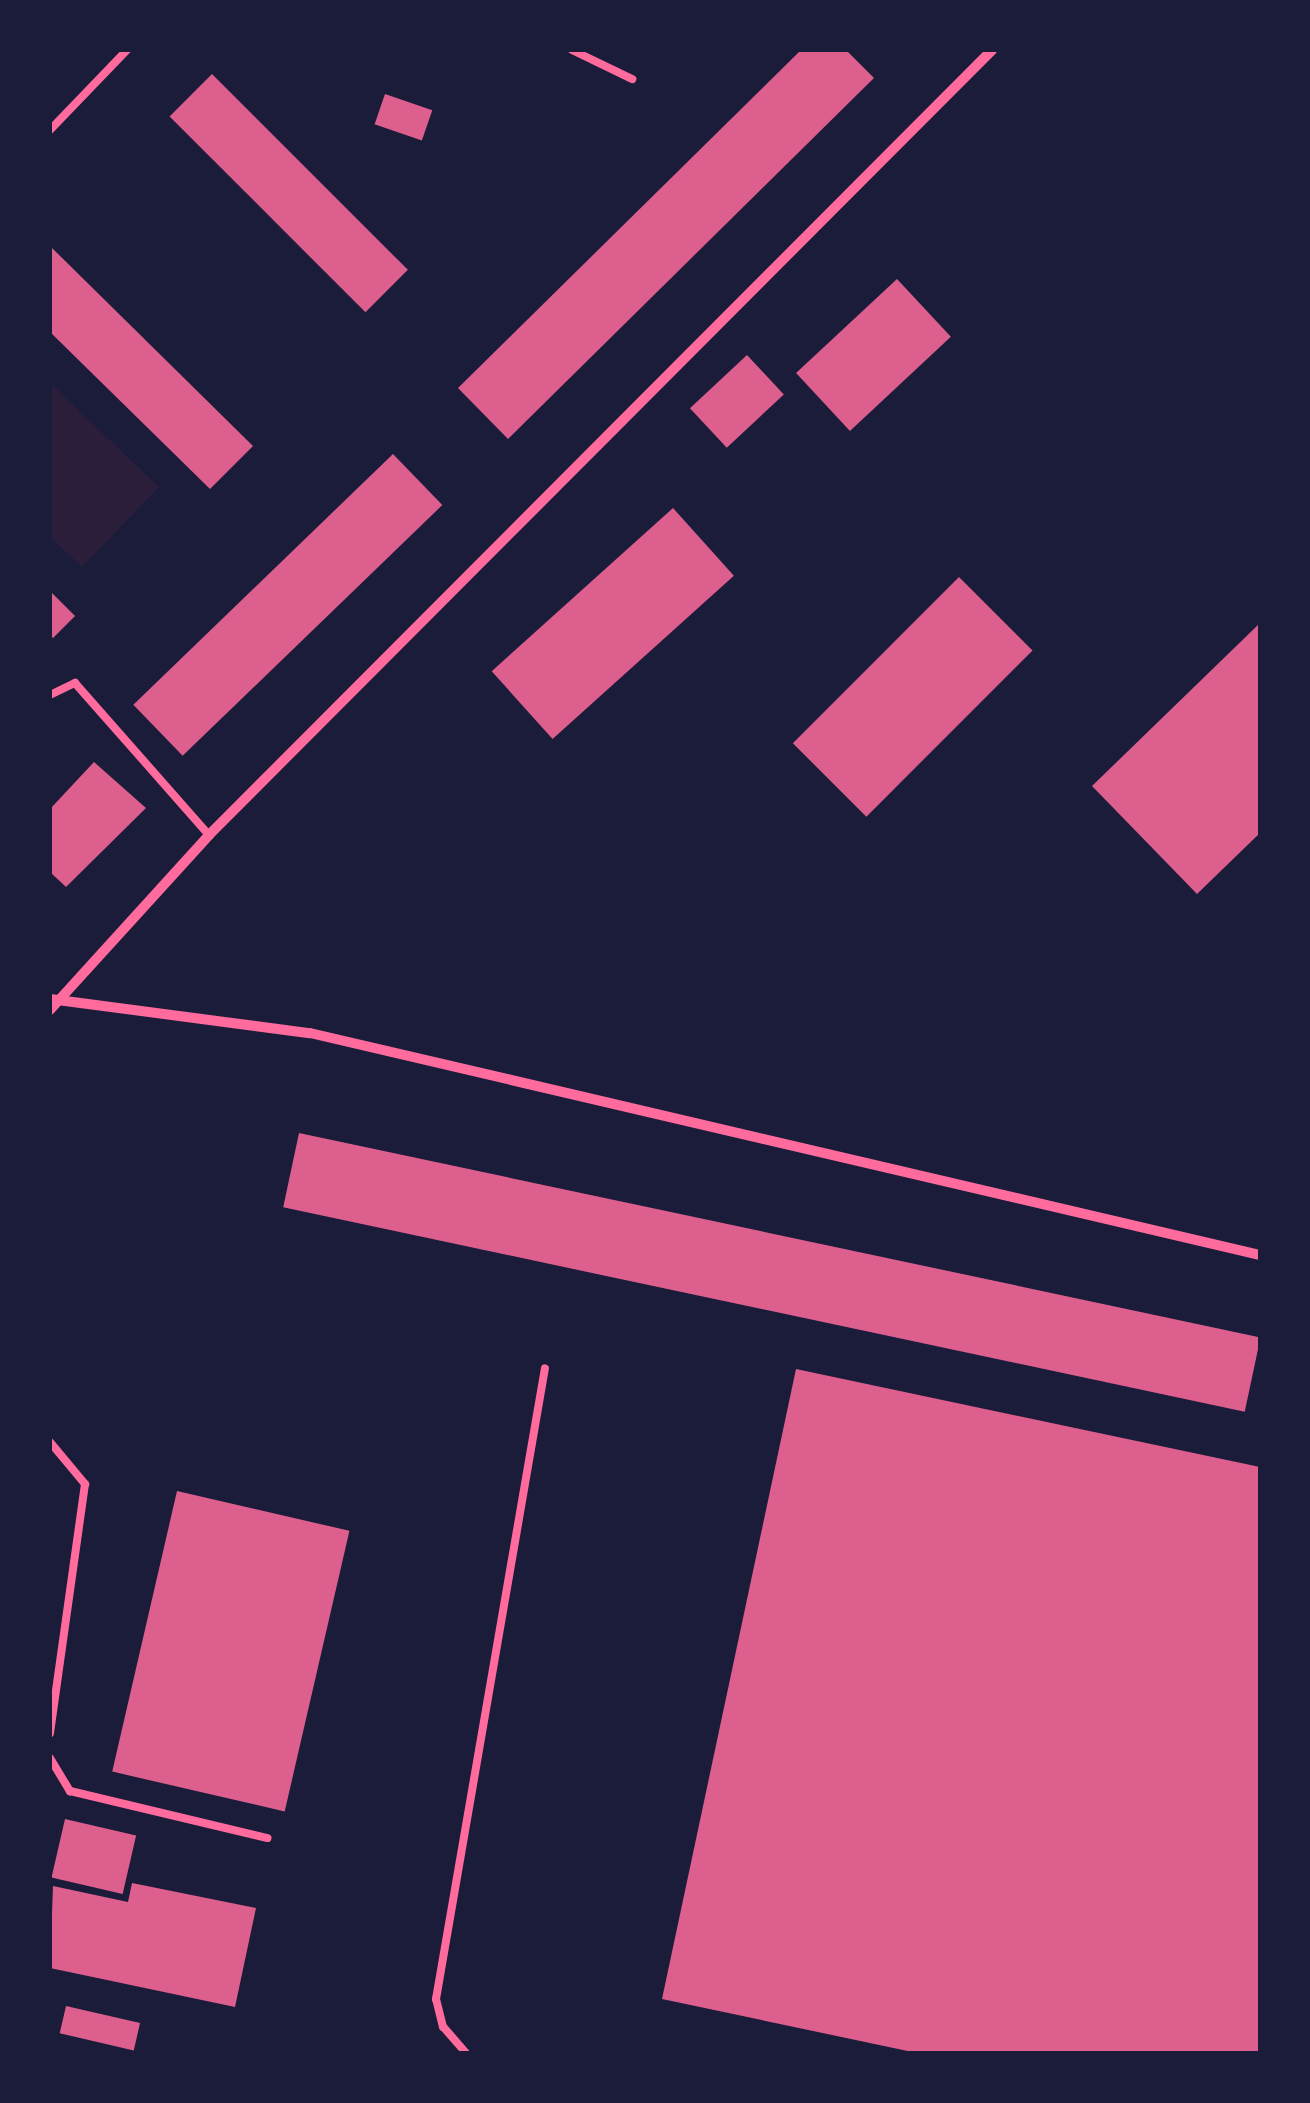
<!DOCTYPE html>
<style>
body{margin:0}
#map{position:relative;width:1310px;height:2103px;overflow:hidden;background:#1b1b3a;font-family:Commissioner,sans-serif}
div>[style]{position:absolute}
[style*='--x']{left:calc(var(--x)*1px);top:calc(var(--y)*1px);width:calc(var(--w)*1px);rotate:calc(var(--a)*1deg)}
.green>*{inset:0;background:#2a1e3b}
.building>*{inset:0;background:#dd5f8e;transform-origin:0 0}
.service>*{height:8px;margin:-4px;padding:0 4px;transform-origin:4px;border-radius:4px;background:#ff6b9d}
.minor>*{height:10px;margin:-5px;padding:0 5px;transform-origin:5px;border-radius:5px;background:#ff6b9d}
span{translate:-50% -50%;white-space:nowrap;text-align:center;line-height:1.15;-webkit-text-stroke:8px #1b1b3a;paint-order:stroke}
.frame{position:absolute;inset:0;border:52px solid #1b1b3a;pointer-events:none}
</style>
<div id="map">
<div class="green">
<i style="clip-path:polygon(50px 383px,159px 487px,82px 567px,50px 537px)"></i>
</div>
<div class="building">
<i style="clip-path:polygon(801px 50px,846px 50px,874px 78px,508px 439px,458px 388px)"></i>
<i style="left:212px;top:74px;width:277px;height:60px;rotate:45deg"></i>
<i style="left:385px;top:94px;width:50px;height:32px;rotate:19deg"></i>
<i style="clip-path:polygon(50px 246px,253px 446px,210px 489px,50px 332px)"></i>
<i style="left:897px;top:279px;width:79px;height:138px;rotate:47deg"></i>
<i style="left:747px;top:355px;width:54px;height:78px;rotate:47deg"></i>
<i style="left:393px;top:454px;width:71px;height:361px;rotate:46deg"></i>
<i style="left:673px;top:508px;width:91px;height:244px;rotate:48deg"></i>
<i style="left:959px;top:577px;width:104px;height:235px;rotate:45deg"></i>
<i style="clip-path:polygon(50px 591px,75px 616px,53px 638px,50px 636px)"></i>
<i style="clip-path:polygon(1260px 623px,1260px 833px,1197px 894px,1092px 786px)"></i>
<i style="clip-path:polygon(94px 762px,146px 808px,66px 887px,50px 872px,50px 809px)"></i>
<i style="left:299px;top:1133px;width:983px;height:76px;rotate:12deg"></i>
<i style="clip-path:polygon(796px 1369px,1260px 1467px,1260px 2053px,917px 2053px,662px 1999px)"></i>
<i style="left:177px;top:1491px;width:177px;height:288px;rotate:13deg"></i>
<i style="left:65px;top:1819px;width:73px;height:60px;rotate:13deg"></i>
<i style="clip-path:polygon(132px 1883px,256px 1908px,235px 2007px,50px 1968px,53px 1886px,128px 1902px)"></i>
<i style="left:66px;top:2006px;width:76px;height:28px;rotate:13deg"></i>
</div>
<div class="service">
<i style="--x:572;--y:50;--w:67;--a:25.8"></i>
<i style="--x:50;--y:130;--w:111;--a:-46.1"></i>
<i style="--x:50;--y:695;--w:28;--a:-26"></i>
<i style="--x:75;--y:683;--w:203;--a:48.6"></i>
<i style="--x:50;--y:1442;--w:55;--a:50.2"></i>
<i style="--x:85;--y:1484;--w:252;--a:98"></i>
<i style="--x:50;--y:1758;--w:39;--a:59"></i>
<i style="--x:70;--y:1791;--w:203;--a:13.4"></i>
<i style="--x:466;--y:2053;--w:35;--a:-131"></i>
<i style="--x:443;--y:2027;--w:29;--a:-104"></i>
<i style="--x:436;--y:1999;--w:640;--a:-80.2"></i>
</div>
<div class="minor">
<i style="--x:50;--y:999;--w:262;--a:7.5"></i>
<i style="--x:310;--y:1033;--w:976;--a:13.15"></i>
<i style="--x:50;--y:1010;--w:236;--a:-47.7"></i>
<i style="--x:209;--y:835;--w:1109;--a:-45.07"></i>
</div>
<div class="frame"></div>
</div>
